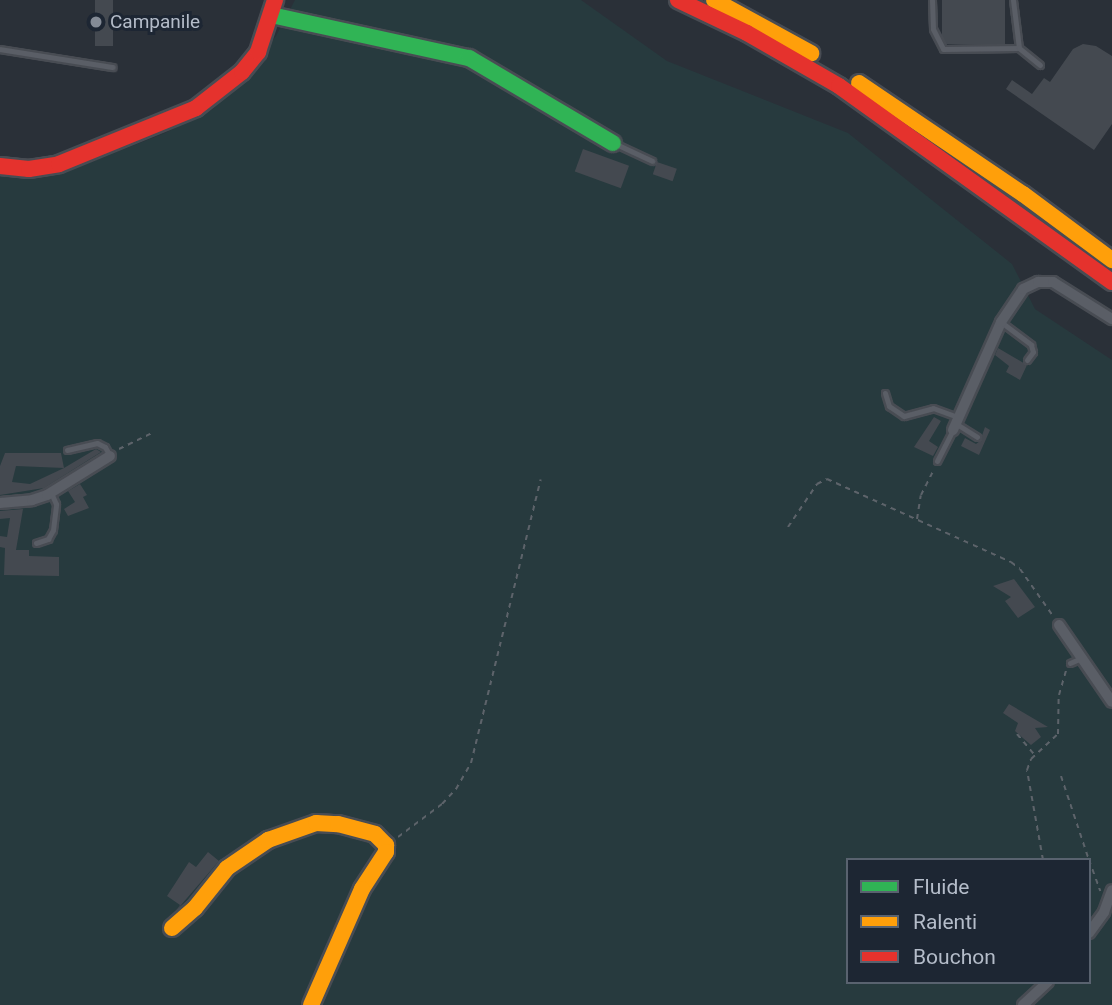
<!DOCTYPE html>
<style>
body{margin:0}
#map{position:relative;width:1112px;height:1005px;overflow:hidden;background:#2a3038;font-family:Roboto,sans-serif}
div>[style]{position:absolute}
[style*='--x']{left:calc(var(--x)*1px);top:calc(var(--y)*1px);width:calc(var(--w)*1px);rotate:calc(var(--a)*1deg)}
.green>*{inset:0;background:#273a3e}
.building>*{inset:0;background:#444950;transform-origin:0 0}
.path>*{height:2px;margin-top:-1px;transform-origin:0;background:repeating-linear-gradient(90deg,#5d636a 0 5px,transparent 0 10px)}
.roads{filter:drop-shadow(2px 0 #484c53) drop-shadow(-2px 0 #484c53) drop-shadow(0 2px #484c53) drop-shadow(0 -2px #484c53)}
.lane>*{height:5px;margin:-2.5px;padding:0 2.5px;transform-origin:2.5px;border-radius:2.5px;background:#5a5e66}
.street>*{height:10px;margin:-5px;padding:0 5px;transform-origin:5px;border-radius:5px;background:#5a5e66}
.fast>*{height:16px;margin:-8px;padding:0 8px;transform-origin:8px;border-radius:8px;background:#30b455}
.slow>*{height:16px;margin:-8px;padding:0 8px;transform-origin:8px;border-radius:8px;background:#ff9f0a}
.jam>*{height:16px;margin:-8px;padding:0 8px;transform-origin:8px;border-radius:8px;background:#e5322d}
.dots>*{width:19px;height:19px;translate:-50% -50%;box-sizing:border-box;border:4px solid #1d2633;border-radius:50%}
span{translate:-50% -50%;white-space:nowrap;text-align:center;line-height:1.15;-webkit-text-stroke:6px #1d2633;paint-order:stroke}
.poi-label{font-size:19px;color:#b4bcc9}
.left{translate:0 -50%;text-align:left}
.legend{position:absolute;left:846px;top:858px;width:245px;height:126px;box-sizing:border-box;background:#1d2633;border:2px solid #59626f;margin:0;padding:9px 12px;list-style:none;font-size:21px;color:#b4bcc9}
.legend li{display:flex;align-items:center;gap:14px;height:35px}
.legend b{width:35px;border:2px solid #59626f}
</style>
<div id="map">
<div class="green">
<i style="clip-path:polygon(evenodd,295px 0,581px 0,667px 61px,848px 133px,1012px 264px,1035px 309px,1112px 360px,1112px 1005px,0 1005px,0 171px,30px 176px,63px 173px,165px 133px,213px 109px,240px 82px,276px 36px,295px 0,848px 860px,1089px 860px,1089px 982px,848px 982px,848px 860px)"></i>
</div>
<div class="building">
<i style="left:95px;top:0;width:18px;height:46px"></i>
<i style="left:942px;top:0;width:63px;height:44px"></i>
<i style="clip-path:polygon(1083px 44px,1096px 46px,1112px 56px,1112px 124px,1094px 150px,1006px 89px,1012px 80px,1032px 94px,1044px 78px,1050px 82px,1073px 49px)"></i>
<i style="left:583px;top:149px;width:49px;height:24px;rotate:20deg"></i>
<i style="left:657px;top:162px;width:21px;height:13px;rotate:19deg"></i>
<i style="clip-path:polygon(998px 348px,1027px 365px,1020px 380px,1006px 372px,1009px 366px,995px 355px)"></i>
<i style="clip-path:polygon(934px 417px,941px 421px,929px 441px,938px 447px,933px 456px,914px 447px)"></i>
<i style="clip-path:polygon(985px 427px,990px 430px,979px 455px,961px 446px,965px 438px,976px 444px,980px 441px)"></i>
<i style="clip-path:polygon(96px 449px,101px 452px,44px 488px,0 495px,0 466px,5px 453px,61px 453px,64px 468px,16px 466px,12px 482px,30px 484px,64px 468px)"></i>
<i style="clip-path:polygon(80px 484px,87px 495px,83px 497px,89px 508px,68px 516px,64px 509px,75px 502px,68px 491px)"></i>
<i style="clip-path:polygon(23px 509px,16px 550px,29px 550px,29px 556px,59px 557px,59px 576px,4px 575px,5px 548px,0 547px,0 536px,7px 537px,10px 518px,0 519px,0 511px)"></i>
<i style="clip-path:polygon(1014px 579px,1035px 607px,1018px 618px,1005px 601px,1011px 597px,993px 586px)"></i>
<i style="clip-path:polygon(1009px 704px,1048px 727px,1035px 728px,1041px 737px,1031px 745px,1015px 731px,1018px 723px,1003px 713px)"></i>
<i style="clip-path:polygon(208px 852px,219px 861px,175px 912px,180px 905px,167px 896px,189px 862px,196px 867px)"></i>
</div>
<div class="path">
<i style="--x:119;--y:449;--w:37;--a:-26"></i>
<i style="--x:917;--y:519;--w:24;--a:-81"></i>
<i style="--x:921;--y:495;--w:29;--a:-63"></i>
<i style="--x:788;--y:527;--w:52;--a:-56"></i>
<i style="--x:817;--y:484;--w:11;--a:-27"></i>
<i style="--x:827;--y:479;--w:202;--a:24.3"></i>
<i style="--x:1011;--y:562;--w:11;--a:38"></i>
<i style="--x:1020;--y:569;--w:57;--a:54.9"></i>
<i style="--x:1017;--y:734;--w:26;--a:50"></i>
<i style="--x:1061;--y:776;--w:89;--a:71.6"></i>
<i style="--x:398;--y:837;--w:55;--a:-36.9"></i>
<i style="--x:442;--y:804;--w:21;--a:-47"></i>
<i style="--x:456;--y:789;--w:30;--a:-60"></i>
<i style="--x:471;--y:763;--w:292;--a:-76.2"></i>
<i style="--x:1043;--y:860;--w:91;--a:-100.1"></i>
<i style="--x:1027;--y:770;--w:12;--a:-70"></i>
<i style="--x:1031;--y:759;--w:37;--a:-43"></i>
<i style="--x:1058;--y:734;--w:39;--a:-89"></i>
<i style="--x:1059;--y:695;--w:26;--a:-74"></i>
<i style="--x:1089;--y:860;--w:33;--a:70"></i>
</div>
<div class="roads">
<div class="lane">
<i style="--x:932;--y:0;--w:29;--a:88"></i>
<i style="--x:933;--y:29;--w:22;--a:63"></i>
<i style="--x:943;--y:49;--w:76;--a:-0.8"></i>
<i style="--x:1013;--y:0;--w:48;--a:82.9"></i>
<i style="--x:1019;--y:48;--w:27;--a:39"></i>
<i style="--x:0;--y:49;--w:114;--a:9.1"></i>
<i style="--x:616;--y:144;--w:40;--a:25"></i>
<i style="--x:1001;--y:322;--w:38;--a:37"></i>
<i style="--x:1031;--y:345;--w:7;--a:74"></i>
<i style="--x:1033;--y:352;--w:10;--a:127"></i>
<i style="--x:885;--y:393;--w:14;--a:73"></i>
<i style="--x:889;--y:406;--w:18;--a:34"></i>
<i style="--x:904;--y:416;--w:30;--a:-15"></i>
<i style="--x:933;--y:408;--w:27;--a:20"></i>
<i style="--x:955;--y:423;--w:26;--a:32"></i>
<i style="--x:67;--y:450;--w:31;--a:-13"></i>
<i style="--x:97;--y:443;--w:9;--a:27"></i>
<i style="--x:105;--y:447;--w:10;--a:61"></i>
<i style="--x:937;--y:461;--w:35;--a:-63"></i>
<i style="--x:36;--y:543;--w:13;--a:-18"></i>
<i style="--x:48;--y:539;--w:10;--a:-61"></i>
<i style="--x:53;--y:530;--w:26;--a:-83"></i>
<i style="--x:56;--y:504;--w:12;--a:-114"></i>
<i style="--x:1070;--y:663;--w:12;--a:-24"></i>
</div>
<div class="street">
<i style="--x:953;--y:430;--w:118;--a:-66"></i>
<i style="--x:1001;--y:322;--w:40;--a:-56"></i>
<i style="--x:1023;--y:289;--w:17;--a:-25"></i>
<i style="--x:1038;--y:282;--w:15;--a:0"></i>
<i style="--x:1053;--y:282;--w:70;--a:32.1"></i>
<i style="--x:0;--y:503;--w:32;--a:-5"></i>
<i style="--x:32;--y:500;--w:16;--a:-18"></i>
<i style="--x:47;--y:495;--w:74;--a:-31.8"></i>
<i style="--x:1059;--y:625;--w:93;--a:55.5"></i>
<i style="--x:1089;--y:933;--w:26;--a:-54"></i>
<i style="--x:1104;--y:912;--w:23;--a:-70"></i>
<i style="--x:1023;--y:1005;--w:34;--a:-43"></i>
</div>
<div class="fast">
<i style="--x:271;--y:15;--w:203;--a:12.3"></i>
<i style="--x:469;--y:58;--w:167;--a:30.6"></i>
</div>
<div class="slow">
<i style="--x:714;--y:0;--w:111;--a:28.7"></i>
<i style="--x:859;--y:83;--w:198;--a:34.1"></i>
<i style="--x:1023;--y:194;--w:111;--a:36.6"></i>
<i style="--x:172;--y:928;--w:30;--a:-41"></i>
<i style="--x:195;--y:908;--w:51;--a:-51.3"></i>
<i style="--x:227;--y:868;--w:50;--a:-34.3"></i>
<i style="--x:268;--y:840;--w:51;--a:-19.5"></i>
<i style="--x:316;--y:823;--w:22;--a:3"></i>
<i style="--x:338;--y:824;--w:38;--a:15"></i>
<i style="--x:375;--y:834;--w:16;--a:45"></i>
<i style="--x:386;--y:845;--w:7;--a:90"></i>
<i style="--x:386;--y:852;--w:44;--a:123"></i>
<i style="--x:362;--y:889;--w:127;--a:113.7"></i>
</div>
<div class="jam">
<i style="--x:678;--y:0;--w:76;--a:25.6"></i>
<i style="--x:747;--y:33;--w:106;--a:29.9"></i>
<i style="--x:839;--y:86;--w:336;--a:35.7"></i>
<i style="--x:0;--y:166;--w:29;--a:6"></i>
<i style="--x:29;--y:169;--w:30;--a:-9"></i>
<i style="--x:59;--y:164;--w:148;--a:-22.2"></i>
<i style="--x:196;--y:108;--w:58;--a:-38"></i>
<i style="--x:242;--y:72;--w:26;--a:-51"></i>
<i style="--x:258;--y:52;--w:55;--a:-71.9"></i>
</div>
</div>
<div class="dots">
<i style="left:96px;top:22px;background:#848b96"></i>
</div>
<div class="poi-label">
<span class="left" style="left:110px;top:22px">Campanile</span>
</div>
<ul class="legend">
<li><b style="height:9px;background:#30b455"></b>Fluide</li>
<li><b style="height:9px;background:#ff9f0a"></b>Ralenti</li>
<li><b style="height:9px;background:#e5322d"></b>Bouchon</li>
</ul>
</div>
